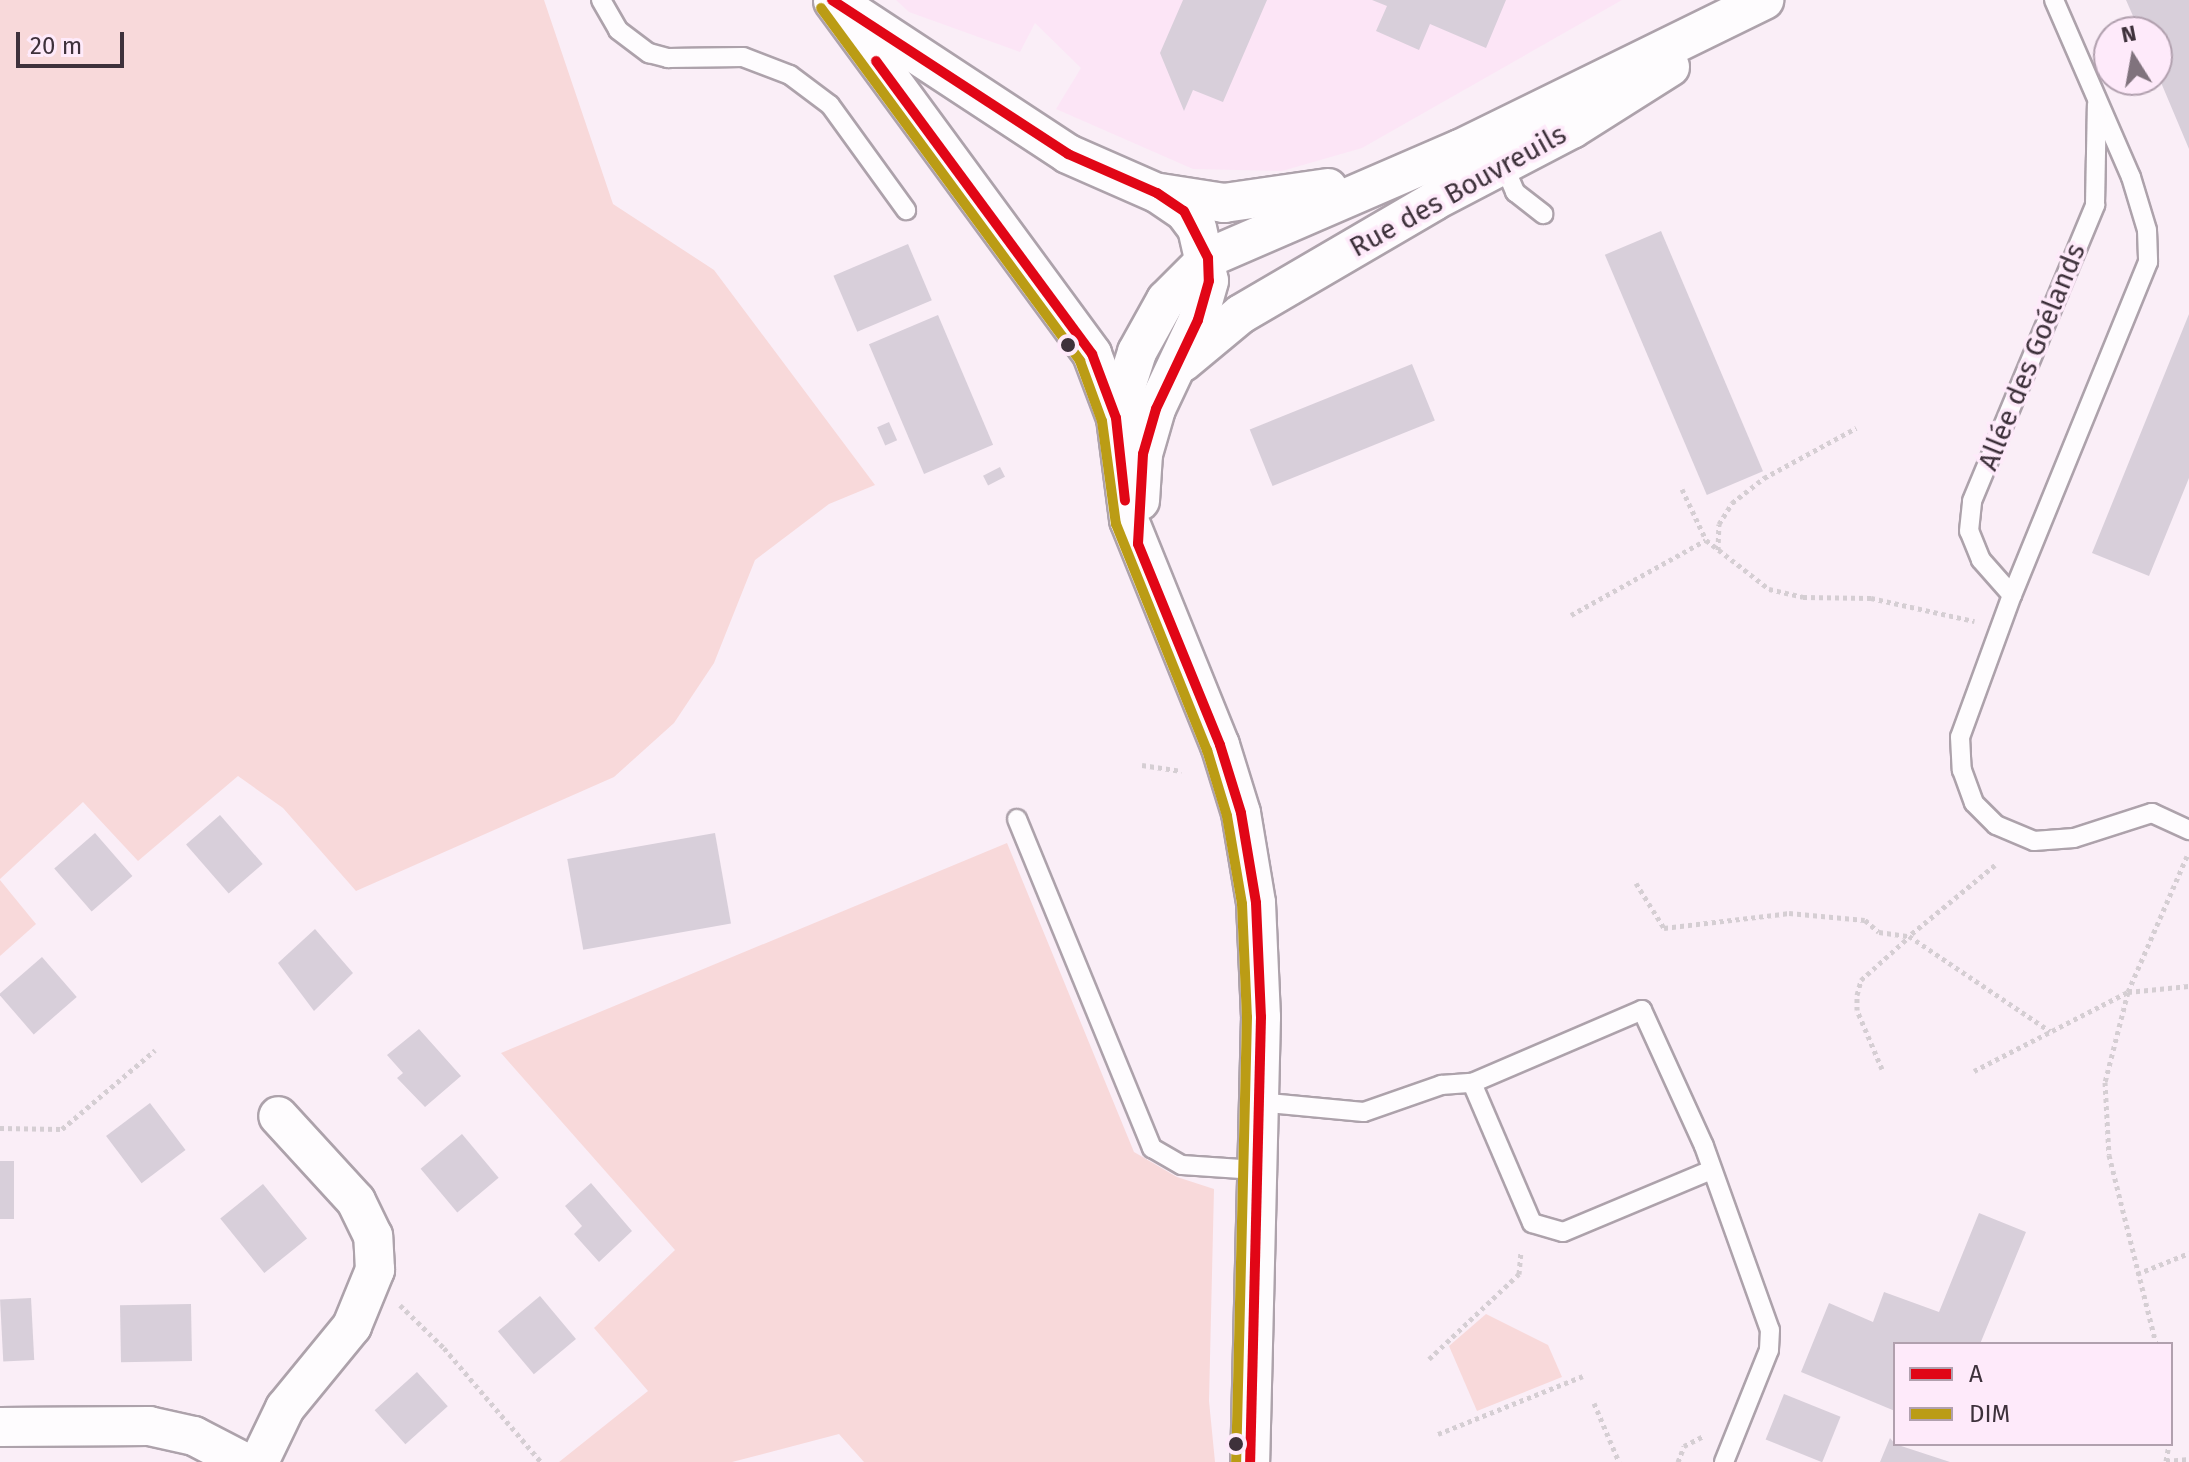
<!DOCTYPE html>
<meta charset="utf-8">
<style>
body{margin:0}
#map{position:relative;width:2189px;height:1462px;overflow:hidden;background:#faeef7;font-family:"Fira Sans",sans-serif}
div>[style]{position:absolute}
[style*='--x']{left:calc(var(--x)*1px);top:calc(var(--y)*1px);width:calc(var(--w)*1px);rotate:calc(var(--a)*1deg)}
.built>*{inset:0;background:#fce5f6}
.green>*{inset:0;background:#f8d9da}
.building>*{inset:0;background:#d8cfda;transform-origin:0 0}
.path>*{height:5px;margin-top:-2.5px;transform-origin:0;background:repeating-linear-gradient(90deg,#d5ced3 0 4px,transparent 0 8px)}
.roads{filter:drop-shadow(2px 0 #ada2ab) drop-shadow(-2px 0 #ada2ab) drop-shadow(0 2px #ada2ab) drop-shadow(0 -2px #ada2ab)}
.service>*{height:18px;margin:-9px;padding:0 9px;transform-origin:9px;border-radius:9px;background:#fefcfe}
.minor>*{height:38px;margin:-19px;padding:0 19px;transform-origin:19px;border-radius:19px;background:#fefcfe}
.bus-1>*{height:10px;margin:-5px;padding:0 5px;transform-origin:5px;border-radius:5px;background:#e10616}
.bus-2>*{height:10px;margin:-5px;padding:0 5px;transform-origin:5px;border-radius:5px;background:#bb9c15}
.dots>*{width:22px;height:22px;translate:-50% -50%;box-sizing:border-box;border:4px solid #feeafa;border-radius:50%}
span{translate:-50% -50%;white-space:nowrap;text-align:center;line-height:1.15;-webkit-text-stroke:7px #feeafa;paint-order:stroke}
.street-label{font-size:28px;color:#3e313b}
.legend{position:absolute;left:1893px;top:1342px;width:280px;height:104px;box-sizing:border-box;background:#feeafa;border:2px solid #b1a0ae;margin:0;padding:10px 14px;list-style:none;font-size:24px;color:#3e313b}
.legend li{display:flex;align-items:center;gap:16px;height:40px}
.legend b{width:40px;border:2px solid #b1a0ae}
.north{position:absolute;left:2093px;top:16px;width:80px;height:80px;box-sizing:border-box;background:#feeafa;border:2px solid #b1a0ae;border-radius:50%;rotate:349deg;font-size:22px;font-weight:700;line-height:32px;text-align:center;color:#3e313b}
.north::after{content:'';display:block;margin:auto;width:28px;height:36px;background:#80737d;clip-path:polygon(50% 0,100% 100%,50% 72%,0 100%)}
.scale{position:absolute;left:16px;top:32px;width:108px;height:36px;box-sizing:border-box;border:4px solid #3e313b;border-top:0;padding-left:10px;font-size:24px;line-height:28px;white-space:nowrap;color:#3e313b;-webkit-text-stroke:6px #feeafa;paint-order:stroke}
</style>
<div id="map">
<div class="built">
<i style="clip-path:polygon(896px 0,1622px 0,1362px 148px,1282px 171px,1193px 169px,1056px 109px,1081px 68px,1035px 23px,1020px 52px,909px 12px)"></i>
</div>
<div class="green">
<i style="clip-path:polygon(0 0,544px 0,613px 204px,714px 270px,875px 485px,829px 504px,755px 560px,714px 663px,674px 723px,614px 777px,356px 891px,283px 808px,238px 776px,138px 861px,83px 802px,0 879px)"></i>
<i style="clip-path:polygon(1007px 843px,1134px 1152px,1177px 1177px,1214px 1189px,1209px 1401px,1215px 1462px,864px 1462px,839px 1434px,732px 1462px,559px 1462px,648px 1391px,594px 1328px,675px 1250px,501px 1053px)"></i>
<i style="clip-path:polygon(0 880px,36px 924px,0 956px)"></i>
<i style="clip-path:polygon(1486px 1314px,1548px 1345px,1562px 1377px,1477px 1411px,1449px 1346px)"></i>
</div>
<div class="building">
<i style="clip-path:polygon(1183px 0,1267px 0,1223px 102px,1193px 90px,1184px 111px,1160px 53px)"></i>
<i style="clip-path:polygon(1372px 0,1506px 0,1486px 48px,1430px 24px,1419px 50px,1376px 31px,1387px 6px)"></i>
<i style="clip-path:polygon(2126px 0,2189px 0,2189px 149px,2157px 73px,2157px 32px,2140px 32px)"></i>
<i style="left:1661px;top:231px;width:261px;height:61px;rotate:67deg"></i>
<i style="left:908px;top:244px;width:61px;height:81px;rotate:67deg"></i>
<i style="clip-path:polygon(2189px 314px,2189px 478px,2149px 576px,2092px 553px)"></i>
<i style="left:938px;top:315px;width:141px;height:75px;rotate:67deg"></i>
<i style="left:1412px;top:364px;width:61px;height:175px;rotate:68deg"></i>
<i style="left:889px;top:422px;width:20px;height:13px;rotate:66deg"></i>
<i style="left:1000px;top:467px;width:11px;height:19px;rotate:63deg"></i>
<i style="left:220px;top:815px;width:65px;height:45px;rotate:49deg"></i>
<i style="left:95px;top:833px;width:57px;height:54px;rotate:49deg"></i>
<i style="left:715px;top:833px;width:92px;height:150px;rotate:80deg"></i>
<i style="clip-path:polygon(315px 929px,353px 973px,314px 1011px,278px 963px)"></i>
<i style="left:42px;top:957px;width:53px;height:57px;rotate:49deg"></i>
<i style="clip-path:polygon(419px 1029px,461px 1076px,425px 1107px,397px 1078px,403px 1073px,387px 1055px)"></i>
<i style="left:150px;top:1103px;width:59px;height:55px;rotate:53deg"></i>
<i style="left:462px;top:1134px;width:57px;height:54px;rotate:50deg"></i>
<i style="left:0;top:1161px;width:14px;height:58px"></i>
<i style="clip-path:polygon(591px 1183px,632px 1231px,599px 1262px,574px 1234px,582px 1226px,565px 1206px)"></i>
<i style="left:263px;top:1184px;width:70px;height:55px;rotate:51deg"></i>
<i style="clip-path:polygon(1979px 1213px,2026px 1232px,1980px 1344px,1895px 1344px,1895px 1411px,1801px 1372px,1829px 1303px,1873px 1322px,1884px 1292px,1939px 1312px)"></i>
<i style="left:540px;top:1296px;width:56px;height:55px;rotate:50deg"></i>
<i style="left:31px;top:1298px;width:62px;height:31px;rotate:87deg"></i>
<i style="left:191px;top:1304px;width:57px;height:71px;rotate:89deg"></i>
<i style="left:417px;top:1372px;width:46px;height:57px;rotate:48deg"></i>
<i style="left:1784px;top:1394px;width:61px;height:49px;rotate:22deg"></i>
<i style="clip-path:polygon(1890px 1438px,1895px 1444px,1950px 1462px,1880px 1462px)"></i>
</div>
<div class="path">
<i style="--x:1682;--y:489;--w:56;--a:64.8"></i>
<i style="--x:1718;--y:550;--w:26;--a:-88"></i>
<i style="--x:1719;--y:524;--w:25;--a:-58"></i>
<i style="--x:1732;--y:503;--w:41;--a:-38"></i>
<i style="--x:1764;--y:478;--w:105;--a:-28.5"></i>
<i style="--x:1571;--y:615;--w:154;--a:-29.1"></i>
<i style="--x:1706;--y:540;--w:80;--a:37.9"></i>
<i style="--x:1769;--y:589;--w:35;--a:13"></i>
<i style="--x:1803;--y:597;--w:68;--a:0.8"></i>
<i style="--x:1871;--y:598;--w:106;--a:12.6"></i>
<i style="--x:1142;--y:765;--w:40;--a:8.5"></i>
<i style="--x:2187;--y:856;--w:148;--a:113.5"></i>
<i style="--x:2128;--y:992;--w:61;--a:-5.6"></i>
<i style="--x:1995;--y:865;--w:112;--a:140.5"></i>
<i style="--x:1909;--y:936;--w:170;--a:34"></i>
<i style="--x:1636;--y:883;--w:53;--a:58.1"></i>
<i style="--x:1664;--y:928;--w:126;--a:-6.8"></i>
<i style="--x:1789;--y:913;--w:76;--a:5.3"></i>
<i style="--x:1865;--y:920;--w:18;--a:41"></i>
<i style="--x:1879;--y:932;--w:30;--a:8"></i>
<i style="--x:1882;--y:1069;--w:64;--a:-113"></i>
<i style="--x:1857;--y:1010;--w:15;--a:-90"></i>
<i style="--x:1857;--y:995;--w:16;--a:-75"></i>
<i style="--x:1861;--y:980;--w:64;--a:-41.9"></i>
<i style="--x:1974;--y:1071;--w:173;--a:-27.2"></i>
<i style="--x:2128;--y:992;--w:93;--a:104.3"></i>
<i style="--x:2105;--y:1082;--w:73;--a:86.9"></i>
<i style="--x:2109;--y:1155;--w:195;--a:76"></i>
<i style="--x:0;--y:1128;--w:62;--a:0.9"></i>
<i style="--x:62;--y:1129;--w:122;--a:-40.3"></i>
<i style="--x:2137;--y:1274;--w:56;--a:-22"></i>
<i style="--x:400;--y:1305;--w:62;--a:44.3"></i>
<i style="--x:444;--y:1348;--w:150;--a:49.6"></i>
<i style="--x:1429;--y:1359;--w:124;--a:-43.4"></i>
<i style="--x:1519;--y:1274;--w:22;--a:-85"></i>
<i style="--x:1594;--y:1403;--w:64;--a:67"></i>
<i style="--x:1438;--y:1434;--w:156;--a:-21.8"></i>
<i style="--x:2166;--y:1461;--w:23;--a:-5"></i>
<i style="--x:2166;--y:1461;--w:17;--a:-80"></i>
<i style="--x:1678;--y:1462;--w:17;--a:-69"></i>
<i style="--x:1684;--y:1446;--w:22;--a:-27"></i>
</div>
<div class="roads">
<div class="service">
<i style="--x:601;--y:0;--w:34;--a:60"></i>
<i style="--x:618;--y:30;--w:39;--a:37"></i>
<i style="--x:649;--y:53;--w:20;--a:15"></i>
<i style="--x:668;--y:58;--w:75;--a:-0.8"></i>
<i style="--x:743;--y:57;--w:50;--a:21"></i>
<i style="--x:790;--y:75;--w:50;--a:36.9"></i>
<i style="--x:830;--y:105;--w:130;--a:54.1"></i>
<i style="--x:2054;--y:0;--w:193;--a:66.5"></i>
<i style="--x:2131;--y:177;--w:55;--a:73.2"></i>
<i style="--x:2147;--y:230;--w:32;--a:88"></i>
<i style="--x:2148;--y:262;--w:360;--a:112.2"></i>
<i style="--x:2012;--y:595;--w:47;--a:-131.5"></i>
<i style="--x:1981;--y:560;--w:31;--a:-112"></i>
<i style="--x:1969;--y:531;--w:30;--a:-84"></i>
<i style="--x:1972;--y:501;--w:321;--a:-67.4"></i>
<i style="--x:2095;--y:205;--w:101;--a:-88.9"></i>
<i style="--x:1502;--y:161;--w:34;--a:67"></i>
<i style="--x:1515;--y:192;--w:36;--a:38"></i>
<i style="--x:2012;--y:595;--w:151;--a:110.1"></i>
<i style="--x:1960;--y:737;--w:33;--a:87"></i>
<i style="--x:1962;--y:770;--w:35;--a:70"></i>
<i style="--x:1974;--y:803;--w:31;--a:45"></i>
<i style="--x:1996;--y:825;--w:41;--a:22.8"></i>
<i style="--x:2034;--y:841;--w:40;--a:-4.3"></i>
<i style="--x:2074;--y:838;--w:82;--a:-17.8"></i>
<i style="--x:2152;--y:813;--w:41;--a:24.7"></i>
<i style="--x:1017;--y:819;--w:356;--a:67.7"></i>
<i style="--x:1152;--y:1148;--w:34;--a:30"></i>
<i style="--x:1182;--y:1165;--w:74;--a:3.9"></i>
<i style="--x:1258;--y:1102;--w:106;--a:5.4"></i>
<i style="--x:1364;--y:1112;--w:82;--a:-19.3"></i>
<i style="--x:1441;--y:1085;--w:31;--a:-4"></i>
<i style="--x:1709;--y:1171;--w:158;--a:157.3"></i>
<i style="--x:1563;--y:1232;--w:32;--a:-164"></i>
<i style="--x:1532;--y:1223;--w:152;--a:-113.2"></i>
<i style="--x:1472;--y:1083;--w:185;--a:-23.2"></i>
<i style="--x:1642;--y:1010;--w:149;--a:65.5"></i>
<i style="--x:1704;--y:1146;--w:195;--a:70.3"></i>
<i style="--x:1770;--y:1330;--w:20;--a:93"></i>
<i style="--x:1769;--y:1350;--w:121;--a:111.9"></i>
</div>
<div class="minor">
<i style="--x:833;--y:1;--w:438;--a:53.7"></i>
<i style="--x:1092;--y:354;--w:68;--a:69.4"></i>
<i style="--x:1116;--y:418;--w:103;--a:82.7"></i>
<i style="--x:1129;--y:520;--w:243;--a:68"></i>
<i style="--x:1220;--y:745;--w:71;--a:72.8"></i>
<i style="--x:1241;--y:813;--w:91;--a:80.5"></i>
<i style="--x:1256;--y:903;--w:114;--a:87.5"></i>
<i style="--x:1261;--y:1017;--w:445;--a:91.4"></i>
<i style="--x:852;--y:12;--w:258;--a:33.3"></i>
<i style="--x:1068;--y:154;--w:97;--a:23.7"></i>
<i style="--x:1157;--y:193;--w:32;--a:34"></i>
<i style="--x:1184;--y:211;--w:21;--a:53"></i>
<i style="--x:1197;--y:228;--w:54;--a:77.2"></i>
<i style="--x:1209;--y:281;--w:41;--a:105.8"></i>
<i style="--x:1198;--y:320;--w:98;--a:115.3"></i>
<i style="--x:1156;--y:409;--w:47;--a:106.1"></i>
<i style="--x:1143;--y:454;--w:47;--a:93.7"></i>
<i style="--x:1160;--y:193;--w:65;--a:8.9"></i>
<i style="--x:1224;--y:203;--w:105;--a:-8.2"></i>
<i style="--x:1183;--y:362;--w:75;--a:-39.6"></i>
<i style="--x:1241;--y:314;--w:224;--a:-30.3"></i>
<i style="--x:1434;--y:201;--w:156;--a:-27.6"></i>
<i style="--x:1572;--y:129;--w:116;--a:-32.3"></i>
<i style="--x:1116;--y:418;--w:69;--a:-72.3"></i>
<i style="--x:1137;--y:352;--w:60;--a:-60.9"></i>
<i style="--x:1166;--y:300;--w:59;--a:-45"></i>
<i style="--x:1208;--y:258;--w:275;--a:-23.4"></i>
<i style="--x:1460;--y:149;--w:339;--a:-26.1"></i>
<i style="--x:0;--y:1427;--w:149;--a:-0.4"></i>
<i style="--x:149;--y:1426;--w:46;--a:12.5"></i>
<i style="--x:194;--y:1436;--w:56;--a:27.5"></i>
<i style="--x:259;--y:1462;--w:60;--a:-64.3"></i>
<i style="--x:285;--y:1408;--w:106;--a:-50.7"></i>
<i style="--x:352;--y:1326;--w:61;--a:-67.7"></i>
<i style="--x:375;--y:1270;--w:34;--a:-93"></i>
<i style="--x:373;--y:1236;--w:39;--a:-116"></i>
<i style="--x:356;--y:1201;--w:115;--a:-132.5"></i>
</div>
</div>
<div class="bus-1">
<i style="--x:832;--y:0;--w:282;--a:33.1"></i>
<i style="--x:1068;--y:154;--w:97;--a:23.7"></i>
<i style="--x:1157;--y:193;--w:32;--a:34"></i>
<i style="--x:1184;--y:211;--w:53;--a:62.9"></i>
<i style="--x:1208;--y:258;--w:23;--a:88"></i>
<i style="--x:1209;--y:281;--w:41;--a:105.8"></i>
<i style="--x:1198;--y:320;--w:98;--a:115.3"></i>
<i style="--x:1156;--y:409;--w:47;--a:106.1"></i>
<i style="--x:1143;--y:454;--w:90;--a:93.2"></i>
<i style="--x:1138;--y:544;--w:217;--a:67.8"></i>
<i style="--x:1220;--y:745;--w:71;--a:72.8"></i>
<i style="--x:1241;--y:813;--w:91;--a:80.5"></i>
<i style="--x:1256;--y:903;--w:114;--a:87.5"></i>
<i style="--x:1261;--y:1017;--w:445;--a:91.4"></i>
<i style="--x:876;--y:61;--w:364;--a:53.6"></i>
<i style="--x:1092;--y:354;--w:68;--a:69.4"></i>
<i style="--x:1116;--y:418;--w:83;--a:83.8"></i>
</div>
<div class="bus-2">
<i style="--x:821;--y:8;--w:438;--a:53.7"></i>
<i style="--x:1080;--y:361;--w:64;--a:69.9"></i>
<i style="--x:1102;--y:421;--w:104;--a:82.3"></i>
<i style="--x:1116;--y:524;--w:244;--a:68.1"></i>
<i style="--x:1207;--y:750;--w:69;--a:73.1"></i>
<i style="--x:1227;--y:816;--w:89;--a:80.3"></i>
<i style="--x:1242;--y:904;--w:113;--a:87.5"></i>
<i style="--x:1247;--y:1017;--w:445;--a:91.4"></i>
</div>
<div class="dots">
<i style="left:1068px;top:345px;background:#3e313b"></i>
<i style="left:1236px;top:1444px;background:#3e313b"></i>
</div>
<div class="street-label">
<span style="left:1458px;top:191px;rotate:-29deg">Rue des Bouvreuils</span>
<span style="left:2032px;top:357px;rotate:-68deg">Allée des Goélands</span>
</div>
<ul class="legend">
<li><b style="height:10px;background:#e10616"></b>A</li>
<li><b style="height:10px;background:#bb9c15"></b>DIM</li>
</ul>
<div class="north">N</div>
<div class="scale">20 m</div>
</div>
